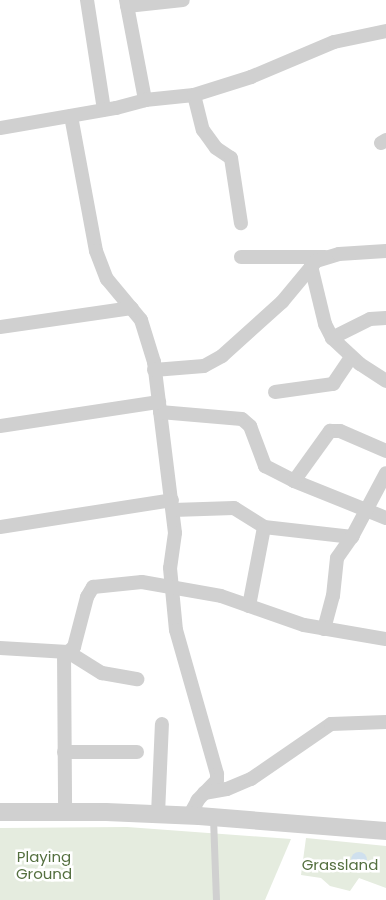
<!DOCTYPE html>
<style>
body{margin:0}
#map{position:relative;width:386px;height:900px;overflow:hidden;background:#fff;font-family:Poppins,sans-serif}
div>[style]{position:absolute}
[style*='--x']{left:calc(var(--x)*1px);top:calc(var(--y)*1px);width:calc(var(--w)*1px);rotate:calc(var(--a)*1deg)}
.green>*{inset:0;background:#e5ecdf}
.water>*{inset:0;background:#cfe0ee}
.round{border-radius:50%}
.service>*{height:7px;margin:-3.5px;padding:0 3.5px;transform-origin:3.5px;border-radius:3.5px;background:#d0d0d0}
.minor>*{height:14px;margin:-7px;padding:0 7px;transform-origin:7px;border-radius:7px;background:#d0d0d0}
.tertiary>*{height:18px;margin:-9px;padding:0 9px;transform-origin:9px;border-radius:9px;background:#d0d0d0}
span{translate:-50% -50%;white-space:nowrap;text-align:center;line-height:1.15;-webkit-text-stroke:5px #fff;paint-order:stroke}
.park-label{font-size:15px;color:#546f3f}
</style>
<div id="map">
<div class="green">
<i style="clip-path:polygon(127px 827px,291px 839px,265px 900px,0 900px,0 828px)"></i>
<i style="clip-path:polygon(306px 838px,386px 846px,386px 888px,359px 878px,350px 891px,330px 886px,321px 878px,301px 875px)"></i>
</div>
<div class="water">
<i class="round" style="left:351px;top:852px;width:16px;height:16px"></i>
</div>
<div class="service">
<i style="--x:213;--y:818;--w:82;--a:87.9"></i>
</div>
<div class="minor">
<i style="--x:87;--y:0;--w:111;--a:81.2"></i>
<i style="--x:126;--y:0;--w:102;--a:79.2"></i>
<i style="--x:127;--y:6;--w:56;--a:-6.1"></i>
<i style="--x:194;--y:95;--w:36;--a:76"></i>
<i style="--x:203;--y:130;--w:22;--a:54"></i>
<i style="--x:216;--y:148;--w:18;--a:34"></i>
<i style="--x:231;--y:158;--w:66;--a:81.3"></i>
<i style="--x:71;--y:116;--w:137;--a:79.5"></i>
<i style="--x:96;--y:251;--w:30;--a:69"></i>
<i style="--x:107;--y:279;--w:53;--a:50.3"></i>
<i style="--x:141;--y:320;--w:44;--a:72.8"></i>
<i style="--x:154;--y:362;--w:172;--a:83"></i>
<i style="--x:175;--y:533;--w:35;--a:98"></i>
<i style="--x:170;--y:568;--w:62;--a:84.5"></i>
<i style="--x:176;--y:630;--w:150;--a:74.1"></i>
<i style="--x:217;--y:774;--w:6;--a:90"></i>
<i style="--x:217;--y:780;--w:28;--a:134"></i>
<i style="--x:198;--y:800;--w:18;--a:119"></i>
<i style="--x:0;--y:128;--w:118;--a:-9.8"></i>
<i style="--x:116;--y:108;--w:30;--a:-15"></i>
<i style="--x:145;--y:100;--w:49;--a:-5.8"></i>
<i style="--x:194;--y:95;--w:60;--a:-17.5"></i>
<i style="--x:251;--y:77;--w:90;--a:-22.9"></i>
<i style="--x:334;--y:42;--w:53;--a:-11.9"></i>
<i style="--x:381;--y:143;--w:6;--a:-31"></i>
<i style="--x:241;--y:257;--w:84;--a:0"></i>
<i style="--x:311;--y:266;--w:60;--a:76.4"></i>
<i style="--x:325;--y:324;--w:16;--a:63"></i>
<i style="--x:332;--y:338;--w:38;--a:43"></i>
<i style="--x:360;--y:364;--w:31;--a:33"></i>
<i style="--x:0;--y:327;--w:133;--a:-8.2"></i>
<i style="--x:332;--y:338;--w:42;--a:-26.6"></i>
<i style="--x:370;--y:319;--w:16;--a:-4"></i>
<i style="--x:154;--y:370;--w:50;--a:-4.6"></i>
<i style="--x:204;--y:366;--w:21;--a:-29"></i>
<i style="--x:222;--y:356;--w:81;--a:-42"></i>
<i style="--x:282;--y:302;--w:53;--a:-50.3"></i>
<i style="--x:316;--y:261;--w:24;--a:-17"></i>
<i style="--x:339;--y:254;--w:47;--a:-3.7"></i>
<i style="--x:275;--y:392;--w:59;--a:-7.9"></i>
<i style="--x:333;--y:384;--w:32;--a:-56"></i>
<i style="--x:160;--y:412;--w:82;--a:4.9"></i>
<i style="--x:242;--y:419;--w:11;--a:41"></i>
<i style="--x:250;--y:426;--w:43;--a:69.4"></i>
<i style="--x:265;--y:466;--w:33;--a:27"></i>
<i style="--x:294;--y:481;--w:99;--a:21.9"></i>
<i style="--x:0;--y:426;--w:161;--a:-8.6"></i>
<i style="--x:294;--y:481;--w:62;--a:-54.2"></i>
<i style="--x:330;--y:431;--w:10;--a:0"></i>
<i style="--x:340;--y:431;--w:50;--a:23.5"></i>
<i style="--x:173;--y:510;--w:61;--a:-1.9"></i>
<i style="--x:234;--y:508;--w:36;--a:32"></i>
<i style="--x:264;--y:527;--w:89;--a:6.5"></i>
<i style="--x:0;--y:527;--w:174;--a:-8.9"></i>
<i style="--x:249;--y:606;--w:80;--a:-79.2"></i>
<i style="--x:324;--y:629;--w:34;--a:-75"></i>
<i style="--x:333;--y:596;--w:38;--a:-84"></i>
<i style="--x:337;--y:558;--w:28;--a:-55"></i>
<i style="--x:353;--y:535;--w:70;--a:-62"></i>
<i style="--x:0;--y:648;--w:68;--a:3.4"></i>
<i style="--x:68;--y:652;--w:8;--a:-40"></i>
<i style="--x:74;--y:647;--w:52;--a:-75.4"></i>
<i style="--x:87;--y:597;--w:12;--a:-59"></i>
<i style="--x:93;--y:587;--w:49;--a:-5.8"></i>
<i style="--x:142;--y:582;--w:80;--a:10"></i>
<i style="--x:221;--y:596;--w:88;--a:19.3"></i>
<i style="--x:304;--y:625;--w:83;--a:9.7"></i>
<i style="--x:64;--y:652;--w:160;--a:89.6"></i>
<i style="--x:68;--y:652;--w:40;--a:32"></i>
<i style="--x:102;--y:673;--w:36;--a:10"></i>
<i style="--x:64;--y:752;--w:73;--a:0"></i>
<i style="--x:204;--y:793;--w:23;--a:-10"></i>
<i style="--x:227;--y:789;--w:26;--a:-23"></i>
<i style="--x:251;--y:779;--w:97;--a:-34.5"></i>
<i style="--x:331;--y:724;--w:55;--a:-2.1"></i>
<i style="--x:158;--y:814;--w:90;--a:-87.5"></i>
</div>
<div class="tertiary">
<i style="--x:0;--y:812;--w:106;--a:0"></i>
<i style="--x:106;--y:812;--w:93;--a:2.5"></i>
<i style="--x:199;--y:816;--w:188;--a:4.6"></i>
</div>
<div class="park-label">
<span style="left:44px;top:865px">Playing<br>Ground</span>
<span style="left:340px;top:865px">Grassland</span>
</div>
</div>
